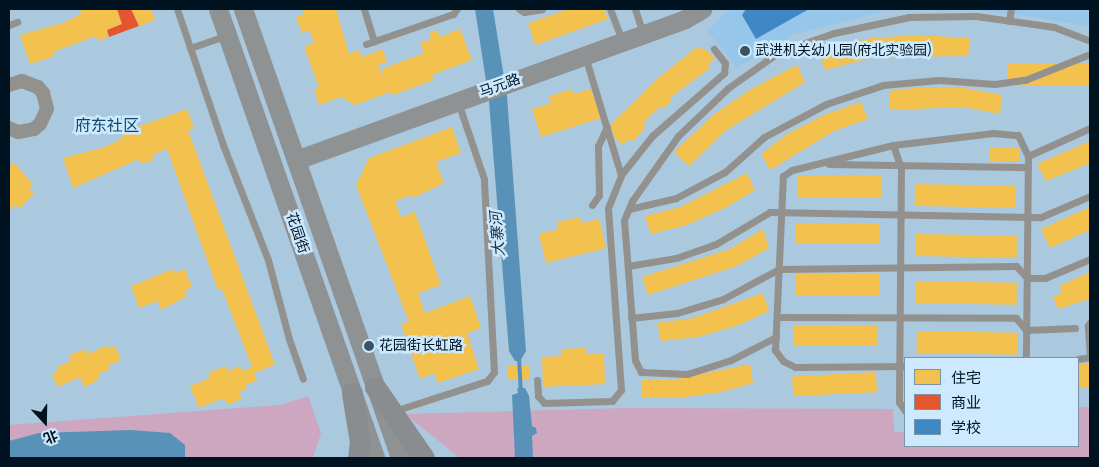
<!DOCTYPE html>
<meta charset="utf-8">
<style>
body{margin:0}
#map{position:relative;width:1099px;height:467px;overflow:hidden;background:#aac8de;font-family:Bitter,"Noto Sans SC",serif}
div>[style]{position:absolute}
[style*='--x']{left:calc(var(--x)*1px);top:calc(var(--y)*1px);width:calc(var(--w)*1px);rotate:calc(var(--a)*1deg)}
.built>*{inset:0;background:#96c6e9}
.green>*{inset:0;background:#cda6c0}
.water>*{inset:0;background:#5992b9}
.homes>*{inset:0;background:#f2c14e;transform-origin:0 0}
.shops>*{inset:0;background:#e4572e}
.schools>*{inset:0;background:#3f88c5}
.stream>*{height:4px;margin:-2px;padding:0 2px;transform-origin:2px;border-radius:2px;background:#5992b9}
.lane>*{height:7px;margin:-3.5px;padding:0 3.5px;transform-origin:3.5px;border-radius:3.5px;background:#92918e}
.street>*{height:14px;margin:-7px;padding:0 7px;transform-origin:7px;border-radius:7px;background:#92918e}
.secondary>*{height:19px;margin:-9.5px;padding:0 9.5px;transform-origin:9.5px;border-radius:9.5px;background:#8f9293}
.primary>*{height:21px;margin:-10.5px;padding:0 10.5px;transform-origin:10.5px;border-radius:10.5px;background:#898d8f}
.dots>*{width:14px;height:14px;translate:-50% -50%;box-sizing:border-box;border:2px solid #cde9fe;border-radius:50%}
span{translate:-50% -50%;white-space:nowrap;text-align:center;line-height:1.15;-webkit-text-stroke:5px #cde9fe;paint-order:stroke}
.poi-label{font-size:14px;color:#001321}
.left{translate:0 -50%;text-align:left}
.street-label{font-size:14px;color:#001321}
.water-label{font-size:15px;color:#1a2f3e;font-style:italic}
.quarter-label{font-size:16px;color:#0d486b}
.frame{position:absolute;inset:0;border:10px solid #001321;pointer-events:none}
.legend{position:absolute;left:904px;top:357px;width:175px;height:90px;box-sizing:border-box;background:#cde9fe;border:1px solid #7b93a6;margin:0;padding:6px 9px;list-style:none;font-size:15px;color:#001321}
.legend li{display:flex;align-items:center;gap:10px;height:25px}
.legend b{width:25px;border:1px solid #7b93a6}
.north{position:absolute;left:20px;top:397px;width:50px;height:50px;-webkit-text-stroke:4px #cde9fe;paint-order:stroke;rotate:159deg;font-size:14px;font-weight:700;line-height:20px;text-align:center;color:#001321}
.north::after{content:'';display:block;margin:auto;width:18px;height:22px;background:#001321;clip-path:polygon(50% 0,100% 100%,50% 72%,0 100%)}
</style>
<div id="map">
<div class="built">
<i style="clip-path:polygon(729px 9px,893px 9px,794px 34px,737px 68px,708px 31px)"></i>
<i style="clip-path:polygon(965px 9px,1090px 9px,1090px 26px,1015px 14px)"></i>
</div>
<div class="green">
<i style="clip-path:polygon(308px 396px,321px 433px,313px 458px,9px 458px,9px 425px,281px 405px)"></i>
<i style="clip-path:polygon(1078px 407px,1090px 407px,1090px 458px,460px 458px,405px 414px,627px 408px,893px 409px,894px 432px,905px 432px,905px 446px,1078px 446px)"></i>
</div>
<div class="water">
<i style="clip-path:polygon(475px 9px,493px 9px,507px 96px,526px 351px,520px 361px,515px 361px,509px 351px,489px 101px)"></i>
<i style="clip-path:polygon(517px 388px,525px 388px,529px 396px,532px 426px,536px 428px,537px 433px,532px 436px,533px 458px,515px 458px,512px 395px,518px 393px)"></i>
<i style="clip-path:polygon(131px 430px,170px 433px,185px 445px,185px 458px,9px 458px,9px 441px,39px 433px)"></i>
</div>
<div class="homes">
<i style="clip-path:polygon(80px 9px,117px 9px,122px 24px,107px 30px,109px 37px,98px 41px,96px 36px,53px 52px,55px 56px,30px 64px,20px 35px,63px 23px,81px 14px)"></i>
<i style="clip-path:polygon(131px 9px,151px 9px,155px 20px,139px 26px)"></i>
<i style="clip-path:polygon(302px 9px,336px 9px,349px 54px,359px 50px,362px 57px,383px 49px,387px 62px,378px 65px,383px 77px,382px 69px,424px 53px,420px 43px,431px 39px,429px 33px,437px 30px,440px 37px,460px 29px,472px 60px,432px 75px,434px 80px,393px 95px,390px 92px,355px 105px,341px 97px,319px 105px,314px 89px,319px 87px,304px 47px,314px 43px,309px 30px,302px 33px,296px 17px,304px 14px)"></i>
<i style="clip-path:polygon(569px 9px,604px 9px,608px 19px,535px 45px,528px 23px)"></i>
<i style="clip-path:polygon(918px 35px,970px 38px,968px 56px,874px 57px,825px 70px,819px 50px,871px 38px)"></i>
<i style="clip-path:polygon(697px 47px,708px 51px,715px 59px,708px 64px,710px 68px,670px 98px,672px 100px,663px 109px,661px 106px,643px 123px,646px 127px,632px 142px,629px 139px,623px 145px,615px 138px,610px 125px,657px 79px)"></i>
<i style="left:1090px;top:64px;width:22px;height:82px;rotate:90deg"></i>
<i style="clip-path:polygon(797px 65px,805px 82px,725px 131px,689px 166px,674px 152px,713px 115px,751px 89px)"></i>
<i style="clip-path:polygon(922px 87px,965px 88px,1002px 95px,1000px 114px,964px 107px,889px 110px,889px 91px)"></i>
<i style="clip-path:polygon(572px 89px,574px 94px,591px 89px,601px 118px,541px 137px,532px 109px,551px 103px,549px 96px)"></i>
<i style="clip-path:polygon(861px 102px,868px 119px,834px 131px,770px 170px,761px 154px,787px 134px,826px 114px)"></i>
<i style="clip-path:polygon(187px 109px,194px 128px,188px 130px,275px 365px,254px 373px,257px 381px,245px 385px,247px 389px,239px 392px,242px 399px,227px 405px,224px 398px,199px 408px,190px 386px,210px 378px,208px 373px,226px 366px,228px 371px,240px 366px,242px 371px,252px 367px,222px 289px,218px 290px,167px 149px,152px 155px,154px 160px,141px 164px,139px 159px,73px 188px,63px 158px,105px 147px,123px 138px,121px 133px)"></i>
<i style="clip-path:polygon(452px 127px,461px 153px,436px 162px,444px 183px,413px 198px,412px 195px,395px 201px,401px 217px,415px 212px,441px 285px,418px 293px,425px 313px,470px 296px,481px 328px,467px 333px,479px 369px,438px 383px,434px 373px,420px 379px,401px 324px,409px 322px,356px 185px,369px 158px)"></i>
<i style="clip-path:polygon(1090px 141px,1090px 163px,1046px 181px,1037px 164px)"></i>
<i style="left:989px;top:147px;width:30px;height:15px"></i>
<i style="clip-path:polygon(13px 162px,33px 184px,29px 189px,34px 193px,20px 209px,15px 205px,9px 212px,9px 167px)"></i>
<i style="clip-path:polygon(747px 173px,755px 190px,727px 207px,687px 225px,651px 234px,645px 216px,680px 207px)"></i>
<i style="left:881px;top:176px;width:21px;height:84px;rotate:90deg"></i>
<i style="left:915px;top:184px;width:101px;height:22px;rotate:1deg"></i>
<i style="clip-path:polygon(1090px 207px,1090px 230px,1050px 248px,1041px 229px)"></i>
<i style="clip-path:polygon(580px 217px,582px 223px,599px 219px,606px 248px,546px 263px,539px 234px,558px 229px,557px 222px)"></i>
<i style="left:880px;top:224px;width:20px;height:84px;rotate:90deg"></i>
<i style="clip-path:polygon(763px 229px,769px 248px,737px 266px,648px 295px,642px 277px,730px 249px)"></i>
<i style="left:916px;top:234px;width:101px;height:22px;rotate:1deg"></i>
<i style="clip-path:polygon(173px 269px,175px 273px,185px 269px,192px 287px,185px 290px,187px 296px,161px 310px,158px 301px,139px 308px,131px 286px)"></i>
<i style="clip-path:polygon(1090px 272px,1090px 299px,1058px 309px,1053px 296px,1062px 293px,1059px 286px)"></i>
<i style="left:880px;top:274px;width:21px;height:84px;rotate:90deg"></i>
<i style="left:916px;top:281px;width:101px;height:22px;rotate:1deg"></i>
<i style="clip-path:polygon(763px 293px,769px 311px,739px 325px,698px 337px,661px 341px,657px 323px,693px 318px)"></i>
<i style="left:877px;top:325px;width:20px;height:84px;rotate:90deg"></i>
<i style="left:917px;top:331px;width:101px;height:22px;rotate:1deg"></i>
<i style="clip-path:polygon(108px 345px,109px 349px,115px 346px,121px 360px,108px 365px,110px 369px,100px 373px,97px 381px,84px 387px,80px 377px,58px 387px,52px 374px,58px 371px,57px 367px,71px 361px,69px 355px,86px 349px,88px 354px)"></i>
<i style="clip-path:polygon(585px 348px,585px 354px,604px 353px,605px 384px,543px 387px,542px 357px,562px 356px,561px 349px)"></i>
<i style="left:1090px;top:363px;width:25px;height:12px;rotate:90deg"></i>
<i style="clip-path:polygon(750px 364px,753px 383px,722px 392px,678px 398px,641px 397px,641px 379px,676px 379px)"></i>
<i style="left:529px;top:366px;width:13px;height:21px;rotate:90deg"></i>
<i style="left:876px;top:372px;width:20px;height:84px;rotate:87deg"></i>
</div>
<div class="shops">
<i style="clip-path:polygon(117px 9px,131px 9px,139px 26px,109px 37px,107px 30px,122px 24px)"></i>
</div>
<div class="schools">
<i style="clip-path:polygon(746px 9px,809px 9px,756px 39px,742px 15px)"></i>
</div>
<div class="stream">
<i style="--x:519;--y:357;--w:35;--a:87"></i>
</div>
<div class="lane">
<i style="--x:177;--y:9;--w:144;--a:71.3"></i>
<i style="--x:223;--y:145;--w:123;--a:68.6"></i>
<i style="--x:268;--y:260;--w:82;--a:75.1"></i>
<i style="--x:289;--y:339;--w:42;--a:70.7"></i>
<i style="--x:364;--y:9;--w:34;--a:73"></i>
<i style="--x:519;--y:9;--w:6;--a:31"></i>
<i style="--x:524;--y:12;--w:18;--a:-9"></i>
<i style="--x:610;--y:9;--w:34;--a:69"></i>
<i style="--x:635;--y:9;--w:25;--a:72"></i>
<i style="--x:1009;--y:21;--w:12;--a:-81"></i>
<i style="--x:9;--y:25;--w:9;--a:-21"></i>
<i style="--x:366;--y:44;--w:92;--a:-19"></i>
<i style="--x:453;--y:14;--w:6;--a:-51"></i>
<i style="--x:190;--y:48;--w:39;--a:-19"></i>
<i style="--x:585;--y:56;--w:124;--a:73.2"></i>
<i style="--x:893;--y:145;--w:24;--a:71"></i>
<i style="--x:901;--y:168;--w:234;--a:90.5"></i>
<i style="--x:899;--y:402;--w:11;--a:56"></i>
<i style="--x:1028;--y:156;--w:68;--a:-24.3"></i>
<i style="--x:829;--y:164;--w:199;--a:0.9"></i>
<i style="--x:592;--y:205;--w:12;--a:-55"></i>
<i style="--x:599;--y:195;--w:49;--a:-91.2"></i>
<i style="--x:598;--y:146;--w:21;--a:-65"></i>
<i style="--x:629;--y:209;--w:48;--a:-13.2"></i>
<i style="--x:676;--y:198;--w:55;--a:-28"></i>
<i style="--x:725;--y:172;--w:52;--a:-41.9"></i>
<i style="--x:764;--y:137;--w:70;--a:-28"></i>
<i style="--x:826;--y:104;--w:60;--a:-18.4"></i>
<i style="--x:883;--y:85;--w:56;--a:-5.1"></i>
<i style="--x:939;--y:80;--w:56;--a:4.1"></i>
<i style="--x:995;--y:84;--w:30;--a:-8"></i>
<i style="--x:1025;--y:80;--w:70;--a:-21.8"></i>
<i style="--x:628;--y:266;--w:49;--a:-9.5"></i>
<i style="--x:676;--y:258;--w:42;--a:-19.3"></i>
<i style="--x:716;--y:244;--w:63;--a:-30.7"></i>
<i style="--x:770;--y:212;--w:271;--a:1.1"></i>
<i style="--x:1041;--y:217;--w:53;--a:-23.2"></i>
<i style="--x:777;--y:317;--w:239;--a:0.2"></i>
<i style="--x:1016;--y:318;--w:16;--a:50"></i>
<i style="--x:1026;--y:330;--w:49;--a:-2.3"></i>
<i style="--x:631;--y:318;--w:46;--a:-6.2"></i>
<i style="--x:677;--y:313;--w:48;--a:-16.9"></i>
<i style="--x:723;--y:299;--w:64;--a:-28.2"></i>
<i style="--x:779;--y:269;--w:237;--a:-0.7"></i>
<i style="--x:1016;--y:266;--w:16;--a:47"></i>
<i style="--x:1027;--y:278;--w:18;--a:0"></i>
<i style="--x:1045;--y:278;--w:49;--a:-22.9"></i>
<i style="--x:776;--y:337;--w:51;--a:152.9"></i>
<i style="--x:731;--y:360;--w:46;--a:162.3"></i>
<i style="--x:687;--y:374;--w:46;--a:-177.5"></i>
<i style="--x:641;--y:372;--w:13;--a:-117"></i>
<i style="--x:635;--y:360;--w:140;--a:-94.5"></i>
<i style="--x:624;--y:220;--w:21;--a:-67"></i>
<i style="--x:632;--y:201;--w:80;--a:-54.7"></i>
<i style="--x:678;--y:136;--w:69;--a:-43.8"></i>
<i style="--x:728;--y:88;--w:62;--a:-35.2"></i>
<i style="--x:779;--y:52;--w:58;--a:-19.1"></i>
<i style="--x:834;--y:33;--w:77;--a:-12"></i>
<i style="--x:909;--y:17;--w:67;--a:-0.9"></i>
<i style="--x:976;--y:16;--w:79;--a:8"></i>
<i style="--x:1054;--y:27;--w:39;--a:21"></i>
<i style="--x:1090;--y:357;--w:31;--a:-94"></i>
<i style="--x:1088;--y:326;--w:4;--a:-63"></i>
<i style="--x:1078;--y:359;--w:12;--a:-9"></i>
<i style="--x:905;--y:366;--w:110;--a:179.5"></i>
<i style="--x:795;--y:367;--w:13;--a:-153"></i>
<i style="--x:783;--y:361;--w:14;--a:-126"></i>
<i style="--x:775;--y:350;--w:174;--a:-87.4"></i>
<i style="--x:783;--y:176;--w:11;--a:-34"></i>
<i style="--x:792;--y:170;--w:104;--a:-13.9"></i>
<i style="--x:893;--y:145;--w:101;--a:-6.8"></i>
<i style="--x:993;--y:133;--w:25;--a:5"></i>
<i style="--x:1018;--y:135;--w:23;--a:65"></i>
<i style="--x:1028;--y:156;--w:202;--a:90.6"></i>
<i style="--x:537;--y:380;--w:16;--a:86"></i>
<i style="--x:538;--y:396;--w:9;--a:49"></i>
<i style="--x:544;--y:403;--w:68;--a:-1.7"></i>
<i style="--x:612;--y:401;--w:14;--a:-51"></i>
<i style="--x:621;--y:390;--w:182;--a:-94.1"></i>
<i style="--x:608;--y:208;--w:35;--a:-68"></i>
<i style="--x:621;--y:175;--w:50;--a:-51.5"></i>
<i style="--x:652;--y:136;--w:96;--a:-41.2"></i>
<i style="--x:724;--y:73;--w:10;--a:-84"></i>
<i style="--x:725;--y:63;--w:18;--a:-128"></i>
<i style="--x:394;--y:411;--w:98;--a:-17.9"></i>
<i style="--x:487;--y:381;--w:11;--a:-52"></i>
<i style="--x:494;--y:372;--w:193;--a:-93"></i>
<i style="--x:484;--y:179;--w:81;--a:-108.7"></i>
</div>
<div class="street">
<i style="--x:9;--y:85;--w:14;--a:-17"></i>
<i style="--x:22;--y:81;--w:17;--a:21"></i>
<i style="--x:38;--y:87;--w:8;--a:50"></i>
<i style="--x:43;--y:93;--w:16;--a:76"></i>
<i style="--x:47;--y:109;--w:17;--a:115"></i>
<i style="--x:40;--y:124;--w:8;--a:140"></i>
<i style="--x:34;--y:129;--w:16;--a:169"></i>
<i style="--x:18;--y:132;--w:10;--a:-156"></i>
</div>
<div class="secondary">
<i style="--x:218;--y:9;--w:476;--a:70.7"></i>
<i style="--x:243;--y:9;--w:476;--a:70.7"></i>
<i style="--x:296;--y:160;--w:414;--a:-19.9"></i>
<i style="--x:685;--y:19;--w:20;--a:-30"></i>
</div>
<div class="primary">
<i style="--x:375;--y:387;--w:86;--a:55.4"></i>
<i style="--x:352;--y:393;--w:50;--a:80.7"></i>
<i style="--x:360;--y:442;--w:16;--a:97"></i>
</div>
<div class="dots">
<i style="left:745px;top:51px;background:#3b5263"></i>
<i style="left:369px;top:346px;background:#3b5263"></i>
</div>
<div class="poi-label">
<span class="left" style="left:755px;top:51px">武进机关幼儿园(府北实验园)</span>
<span class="left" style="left:379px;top:346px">花园街长虹路</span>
</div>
<div class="street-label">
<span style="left:500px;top:86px;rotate:-20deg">马元路</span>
<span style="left:297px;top:233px;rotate:71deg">花园街</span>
</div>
<div class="water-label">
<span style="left:498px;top:234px;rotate:-94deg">大寨河</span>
</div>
<div class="quarter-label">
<span style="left:107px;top:126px">府东社区</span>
</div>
<div class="frame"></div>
<ul class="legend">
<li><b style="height:14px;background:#f2c14e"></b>住宅</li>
<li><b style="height:14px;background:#e4572e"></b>商业</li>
<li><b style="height:14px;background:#3f88c5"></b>学校</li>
</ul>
<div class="north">北</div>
</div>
